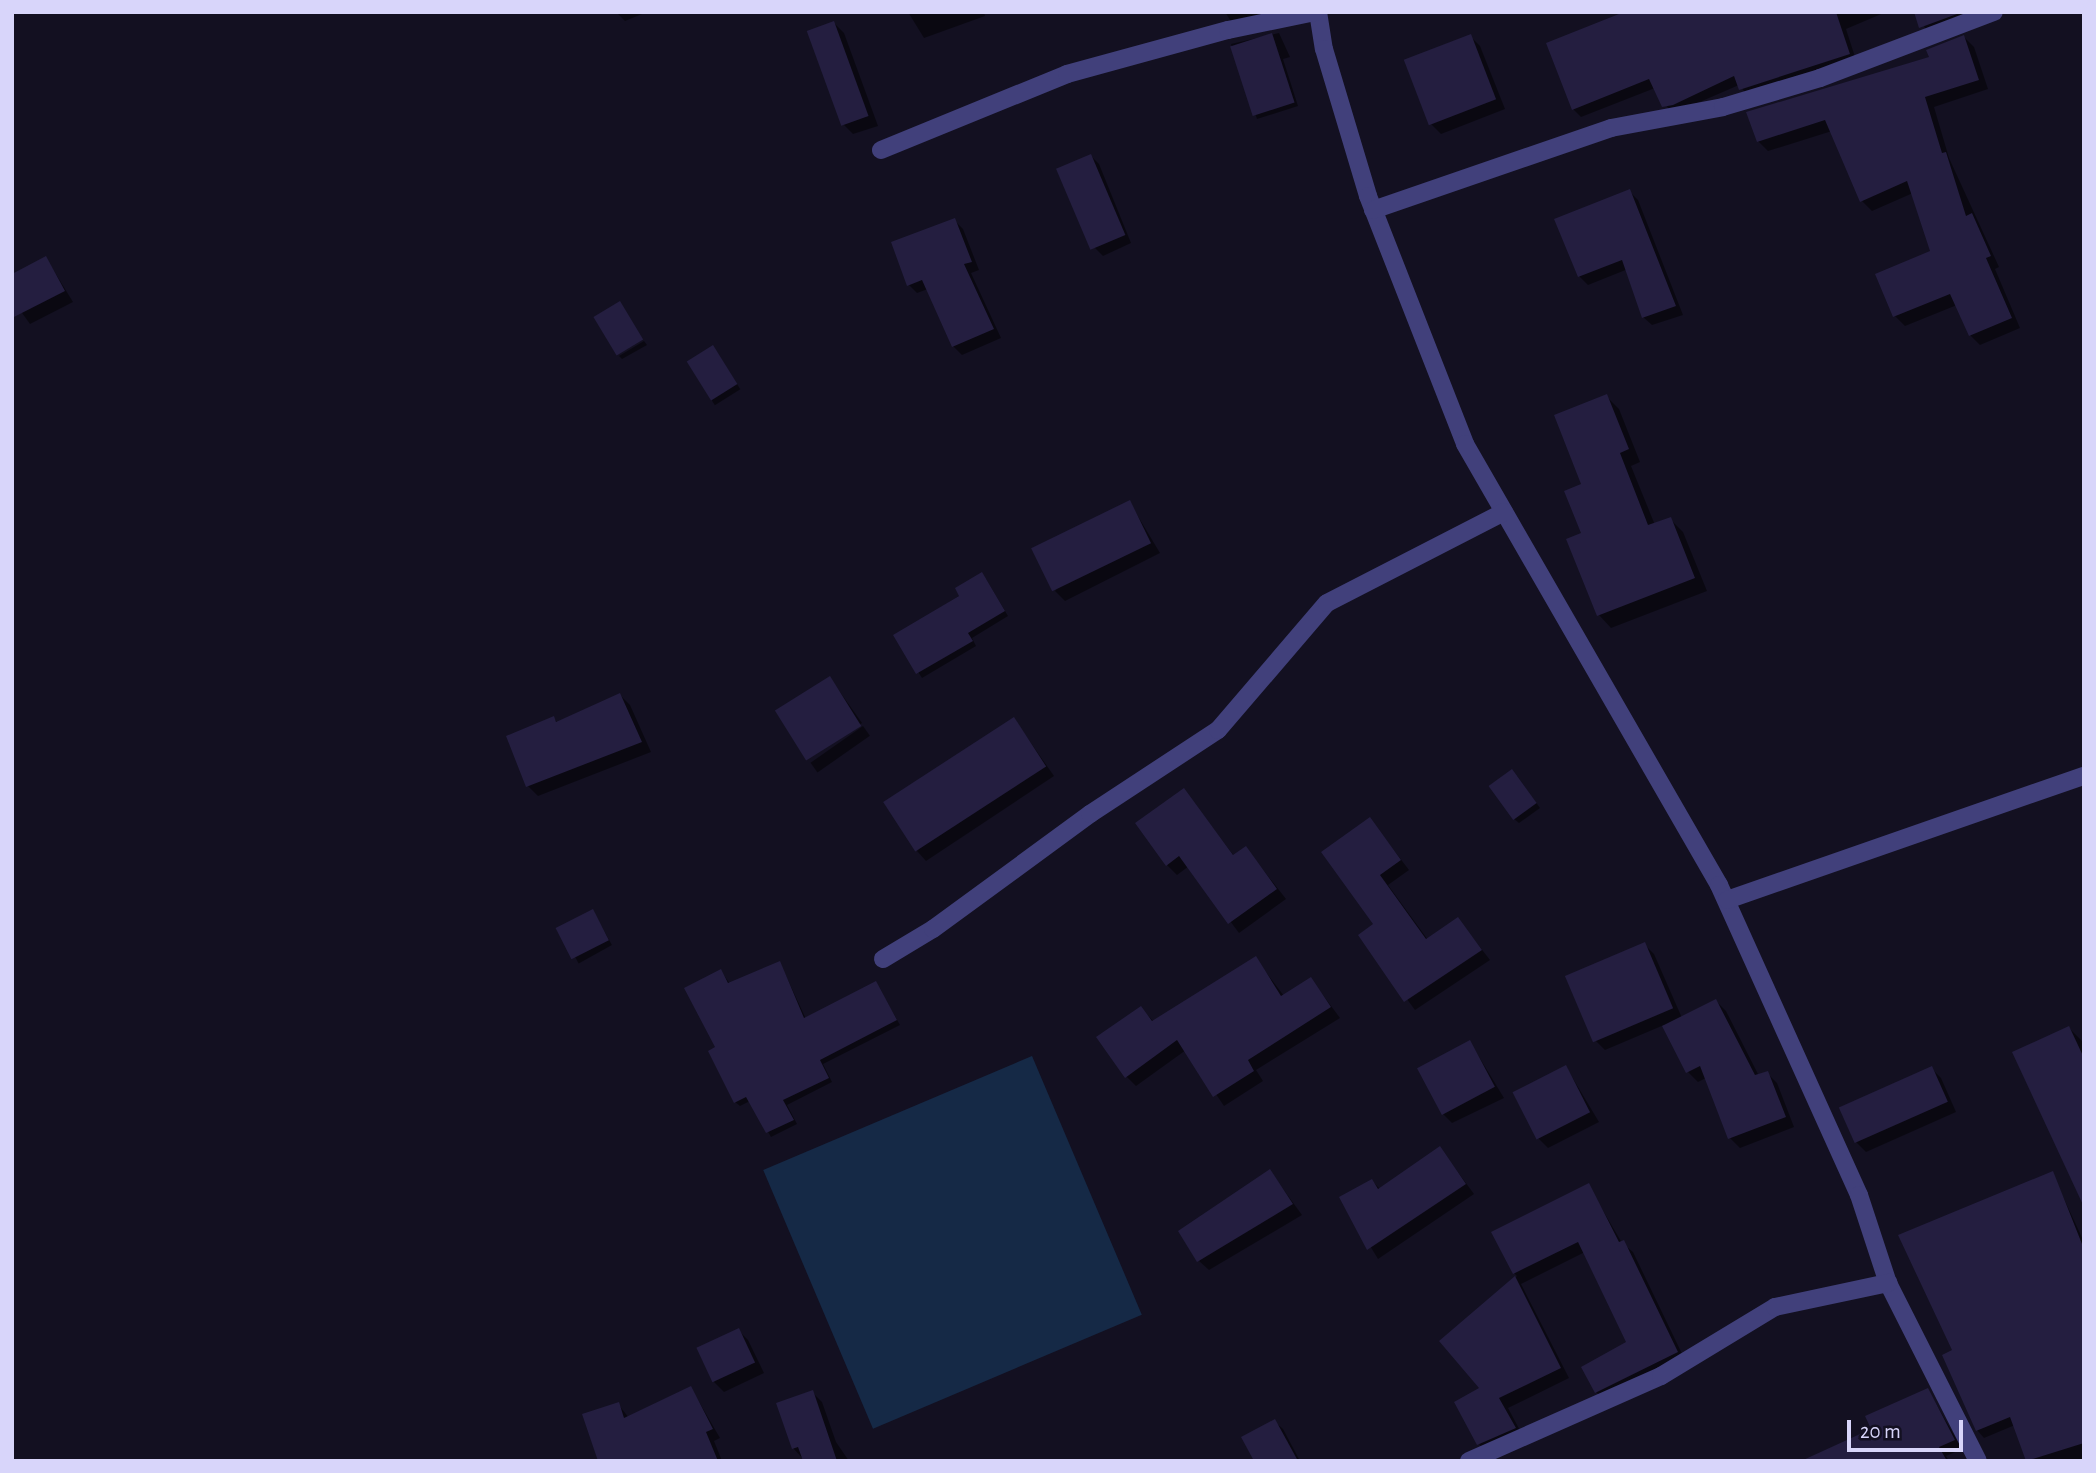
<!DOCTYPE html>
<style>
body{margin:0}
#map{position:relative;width:2096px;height:1473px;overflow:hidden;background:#131021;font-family:"Alegreya Sans",sans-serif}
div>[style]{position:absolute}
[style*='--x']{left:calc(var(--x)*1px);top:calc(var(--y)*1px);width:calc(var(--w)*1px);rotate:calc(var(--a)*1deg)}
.water>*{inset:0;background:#152946;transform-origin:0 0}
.shadow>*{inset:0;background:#0007;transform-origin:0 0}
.building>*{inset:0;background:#241e40;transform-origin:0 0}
.minor>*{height:18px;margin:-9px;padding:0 9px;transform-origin:9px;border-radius:9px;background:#41407b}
span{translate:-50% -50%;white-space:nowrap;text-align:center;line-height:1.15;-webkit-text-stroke:6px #131021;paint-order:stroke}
.frame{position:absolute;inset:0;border:14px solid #d8d5fa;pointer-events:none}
.scale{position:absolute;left:1847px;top:1420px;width:116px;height:32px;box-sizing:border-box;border:4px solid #d8d5fa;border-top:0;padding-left:9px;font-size:21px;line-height:24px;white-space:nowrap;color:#d8d5fa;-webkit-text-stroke:5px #131021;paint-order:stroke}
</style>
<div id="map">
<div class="water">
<i style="left:1032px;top:1056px;width:281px;height:292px;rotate:67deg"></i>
</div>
<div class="shadow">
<i style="clip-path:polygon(616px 12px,647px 12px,625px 21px)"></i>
<i style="clip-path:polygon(908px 12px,984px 12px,985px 16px,924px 38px)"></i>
<i style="clip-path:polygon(1225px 12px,1275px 12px,1232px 23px)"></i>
<i style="clip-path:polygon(1782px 12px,1886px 12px,1846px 29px,1857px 63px,1749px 97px,1739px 85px,1672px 114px,1655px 88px,1581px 117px,1573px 109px)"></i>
<i style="clip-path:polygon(1916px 12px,1961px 12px,1964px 22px,1929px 35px)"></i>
<i style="clip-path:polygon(834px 23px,844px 33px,878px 126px,853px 134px,843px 124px)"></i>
<i style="clip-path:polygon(1279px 33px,1290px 57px,1283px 59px,1298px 106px,1257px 119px,1231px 44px)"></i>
<i style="clip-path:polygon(1470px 36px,1480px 46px,1505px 109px,1441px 134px,1431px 124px)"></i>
<i style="clip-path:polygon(1964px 37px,1974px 47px,1988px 89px,1934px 107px,1949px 158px,1999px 267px,1995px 269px,2020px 328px,1980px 345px,1970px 335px,1957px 305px,1905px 326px,1895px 316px,1877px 275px,1932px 252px,1913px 193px,1872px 211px,1862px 201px,1832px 131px,1768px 151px,1758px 141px,1931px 58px)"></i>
<i style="clip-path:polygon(1091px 156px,1099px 164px,1131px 243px,1103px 256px,1095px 248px)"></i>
<i style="clip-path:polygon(1629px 191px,1638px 200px,1683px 315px,1652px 325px,1643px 317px,1628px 269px,1588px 285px,1579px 276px)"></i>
<i style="clip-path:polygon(955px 221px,963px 229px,979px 270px,971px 273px,1001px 338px,962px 355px,953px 346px,928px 289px,917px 293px,909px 285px)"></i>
<i style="clip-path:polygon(46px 258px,73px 302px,30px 324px,12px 299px)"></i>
<i style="clip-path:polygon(644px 341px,647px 345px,622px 359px,619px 356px)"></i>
<i style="left:717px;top:352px;width:44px;height:30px;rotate:58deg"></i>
<i style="clip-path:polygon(1606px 396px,1619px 409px,1640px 462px,1631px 466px,1655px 525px,1670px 519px,1683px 532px,1707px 591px,1611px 628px,1599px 615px,1583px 534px,1583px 485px)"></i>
<i style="clip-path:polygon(1130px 503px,1160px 553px,1065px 601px,1055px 591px)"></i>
<i style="clip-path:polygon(986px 579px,1008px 616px,972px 638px,976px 646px,922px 678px,895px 636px)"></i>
<i style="clip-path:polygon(830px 678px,862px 723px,808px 757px)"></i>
<i style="clip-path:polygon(620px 695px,630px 705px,651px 752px,538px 796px,528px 786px,553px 718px,558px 723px)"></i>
<i style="clip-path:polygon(1014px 719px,1054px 776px,926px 861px,917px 851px)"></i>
<i style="left:863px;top:726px;width:12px;height:64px;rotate:55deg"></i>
<i style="clip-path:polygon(1517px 776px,1540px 808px,1519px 823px,1514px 819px)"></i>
<i style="clip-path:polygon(1184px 790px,1234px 856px,1246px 848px,1286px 899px,1239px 933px,1189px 866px,1177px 875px,1167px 865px)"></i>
<i style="clip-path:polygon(1370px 819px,1409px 870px,1388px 885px,1428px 940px,1458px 919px,1490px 960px,1415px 1010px,1360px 936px,1376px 925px)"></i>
<i style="left:593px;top:911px;width:39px;height:38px;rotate:61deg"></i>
<i style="clip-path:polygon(1644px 944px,1654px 954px,1682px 1018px,1716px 1001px,1726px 1011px,1759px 1076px,1767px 1073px,1777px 1083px,1794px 1127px,1740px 1148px,1730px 1138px,1706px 1078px,1698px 1082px,1688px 1072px,1664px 1025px,1605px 1050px,1595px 1040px)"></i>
<i style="clip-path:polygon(1256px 959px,1284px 996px,1311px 979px,1340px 1018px,1256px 1070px,1263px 1081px,1224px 1106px,1186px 1050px,1136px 1086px,1126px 1076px,1141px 1008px,1154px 1022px)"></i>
<i style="clip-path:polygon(780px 963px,806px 1019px,876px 983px,900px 1025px,823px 1064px,832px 1082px,787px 1105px,797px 1124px,771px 1137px,750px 1101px,740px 1106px,735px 1102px,718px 1048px,721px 971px,730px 984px)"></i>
<i style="clip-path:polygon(2069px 1028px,2084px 1043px,2084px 1189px)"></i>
<i style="clip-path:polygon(1470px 1042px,1504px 1098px,1452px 1123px,1443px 1114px)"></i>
<i style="clip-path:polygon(1566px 1067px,1599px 1122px,1548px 1148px,1538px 1138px)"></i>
<i style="clip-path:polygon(1931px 1068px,1941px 1078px,1956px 1112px,1866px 1152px,1856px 1142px)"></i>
<i style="clip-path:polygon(1440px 1148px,1474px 1194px,1378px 1259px,1341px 1198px,1372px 1181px,1380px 1189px)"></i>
<i style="clip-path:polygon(1270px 1171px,1302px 1215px,1209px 1270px,1199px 1261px)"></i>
<i style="clip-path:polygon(2052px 1173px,2084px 1242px,2084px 1461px,2027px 1461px,2015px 1425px,1984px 1438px,1977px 1430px,1954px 1351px)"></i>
<i style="clip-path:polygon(1588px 1185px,1622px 1243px,1633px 1252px,1686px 1362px,1606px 1401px,1596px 1392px,1628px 1343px,1585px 1252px,1521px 1284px,1569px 1378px,1508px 1408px,1524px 1438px,1489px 1454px,1479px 1444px,1482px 1389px,1441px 1341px,1517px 1276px,1514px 1273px)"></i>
<i style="clip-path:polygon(738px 1330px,748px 1340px,764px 1373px,724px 1392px,714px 1382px)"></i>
<i style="clip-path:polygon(691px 1388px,720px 1438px,714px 1441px,722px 1461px,601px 1461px,618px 1404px,629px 1418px)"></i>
<i style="clip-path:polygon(1928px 1390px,1962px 1449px,1946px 1456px,1949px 1461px,1849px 1461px,1874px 1430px)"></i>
<i style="clip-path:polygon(812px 1392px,822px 1402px,836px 1442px,849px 1461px,805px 1461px,793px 1448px)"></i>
<i style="clip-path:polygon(1275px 1422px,1283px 1429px,1300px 1461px,1256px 1461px)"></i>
</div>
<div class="building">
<i style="clip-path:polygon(1624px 12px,1836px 12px,1850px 54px,1739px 90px,1734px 76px,1673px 105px,1662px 107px,1649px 79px,1572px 110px,1546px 43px)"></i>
<i style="clip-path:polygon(1914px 12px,1957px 12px,1957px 14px,1919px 28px)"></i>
<i style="left:834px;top:21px;width:101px;height:29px;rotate:70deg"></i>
<i style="left:1272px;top:33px;width:73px;height:44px;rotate:72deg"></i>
<i style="left:1471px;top:34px;width:70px;height:72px;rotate:69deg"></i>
<i style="clip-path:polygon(1964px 35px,1979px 80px,1925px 97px,1942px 153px,1946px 152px,1966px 216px,1972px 213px,1991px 256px,1986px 258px,2012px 318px,1969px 336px,1950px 294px,1893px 317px,1875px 274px,1930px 251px,1907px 181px,1860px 202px,1825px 120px,1757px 142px,1746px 112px,1929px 57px,1926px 50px)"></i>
<i style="left:1091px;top:154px;width:88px;height:38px;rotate:67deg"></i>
<i style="clip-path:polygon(1630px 189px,1676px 306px,1642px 318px,1622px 260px,1578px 277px,1554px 219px)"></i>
<i style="clip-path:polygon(955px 218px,972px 262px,964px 264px,994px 329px,952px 347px,922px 280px,907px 286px,891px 242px)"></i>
<i style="clip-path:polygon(46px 256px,65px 291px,12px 318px,12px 274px)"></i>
<i style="left:620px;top:301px;width:45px;height:31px;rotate:59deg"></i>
<i style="left:713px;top:345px;width:46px;height:31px;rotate:58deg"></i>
<i style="clip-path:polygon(1607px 394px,1629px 449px,1620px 453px,1648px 525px,1671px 517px,1695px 578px,1597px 616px,1566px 539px,1581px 533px,1564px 491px,1581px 484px,1554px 415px)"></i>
<i style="left:1130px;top:500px;width:48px;height:110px;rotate:64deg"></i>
<i style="clip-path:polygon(982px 572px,1005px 611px,968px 633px,973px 641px,916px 674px,893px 635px,959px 596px,955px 588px)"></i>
<i style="left:830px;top:676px;width:59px;height:65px;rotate:58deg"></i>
<i style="clip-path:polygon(620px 693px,642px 742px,526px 787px,506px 736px,554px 716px,556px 722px)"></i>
<i style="left:1014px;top:717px;width:59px;height:156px;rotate:57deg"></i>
<i style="left:1512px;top:769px;width:42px;height:29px;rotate:54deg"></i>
<i style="clip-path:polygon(1184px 788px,1233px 855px,1246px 846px,1277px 889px,1228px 924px,1179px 856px,1166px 866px,1135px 823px)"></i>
<i style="clip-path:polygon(1370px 817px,1401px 860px,1380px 875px,1426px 939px,1458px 917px,1482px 950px,1404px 1002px,1358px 935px,1373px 924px,1321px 852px)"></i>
<i style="left:593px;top:909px;width:35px;height:42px;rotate:63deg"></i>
<i style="left:1645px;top:942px;width:72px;height:87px;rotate:67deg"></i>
<i style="clip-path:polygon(1256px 956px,1281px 996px,1311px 977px,1331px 1007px,1248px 1060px,1254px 1071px,1213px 1097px,1177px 1040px,1125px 1078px,1096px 1037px,1141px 1006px,1152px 1021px)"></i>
<i style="clip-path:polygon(780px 961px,804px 1018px,876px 981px,897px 1020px,820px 1060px,829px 1078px,783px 1100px,794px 1120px,766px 1133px,746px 1097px,734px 1103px,708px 1051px,715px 1047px,684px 988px,721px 969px,728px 983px)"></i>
<i style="clip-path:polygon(1716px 999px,1755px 1075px,1768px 1071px,1786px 1117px,1728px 1139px,1700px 1066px,1686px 1073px,1662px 1026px)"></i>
<i style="clip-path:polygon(2069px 1026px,2084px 1058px,2084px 1207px,2012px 1052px)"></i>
<i style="left:1470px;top:1040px;width:53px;height:60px;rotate:62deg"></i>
<i style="left:1566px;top:1065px;width:53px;height:60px;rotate:63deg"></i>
<i style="left:1932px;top:1066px;width:39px;height:102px;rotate:66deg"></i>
<i style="clip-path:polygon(1440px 1146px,1466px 1184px,1367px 1250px,1339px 1197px,1372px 1179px,1378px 1189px)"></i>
<i style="clip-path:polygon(1270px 1169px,1293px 1204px,1197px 1262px,1178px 1231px)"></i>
<i style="clip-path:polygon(2053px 1171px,2084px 1249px,2084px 1443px,2026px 1461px,2010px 1417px,1976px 1431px,1942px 1355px,1952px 1350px,1898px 1235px)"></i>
<i style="clip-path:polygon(1589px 1183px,1619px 1242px,1624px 1240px,1678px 1352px,1595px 1393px,1581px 1367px,1626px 1342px,1578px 1242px,1513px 1274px,1491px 1232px)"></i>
<i style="clip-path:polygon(1515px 1276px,1561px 1368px,1499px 1398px,1516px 1428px,1477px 1445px,1454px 1402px,1479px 1388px,1439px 1341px)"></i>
<i style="left:739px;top:1328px;width:38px;height:47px;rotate:65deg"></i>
<i style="clip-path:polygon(691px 1386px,713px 1429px,706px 1432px,718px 1461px,598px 1461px,582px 1414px,619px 1402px,624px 1418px)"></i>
<i style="clip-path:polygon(1928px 1388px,1955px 1440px,1939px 1447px,1947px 1461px,1801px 1461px,1871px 1429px,1865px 1416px)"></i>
<i style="clip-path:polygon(813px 1390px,837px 1461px,803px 1461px,798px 1447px,792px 1449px,776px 1403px)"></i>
<i style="clip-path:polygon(1275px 1419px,1298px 1461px,1254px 1461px,1241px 1437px)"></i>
</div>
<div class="minor">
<i style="--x:1318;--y:12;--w:37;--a:81"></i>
<i style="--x:1324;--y:49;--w:153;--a:73.3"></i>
<i style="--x:1368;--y:196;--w:266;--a:68.6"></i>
<i style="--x:1465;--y:444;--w:509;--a:60.06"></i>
<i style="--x:1719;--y:885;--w:340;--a:65.7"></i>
<i style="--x:1859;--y:1195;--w:93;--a:71.8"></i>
<i style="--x:1888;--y:1283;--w:199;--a:63.2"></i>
<i style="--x:881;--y:150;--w:201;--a:-22.2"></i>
<i style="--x:1067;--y:74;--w:167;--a:-15.3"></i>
<i style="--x:1228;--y:30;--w:89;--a:-11.7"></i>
<i style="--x:1373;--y:210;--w:252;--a:-19"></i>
<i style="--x:1611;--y:128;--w:114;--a:-10.6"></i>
<i style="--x:1723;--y:107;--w:101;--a:-16.6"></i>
<i style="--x:1820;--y:78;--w:186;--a:-20.8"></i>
<i style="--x:1727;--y:900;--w:378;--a:-19.2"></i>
<i style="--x:883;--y:959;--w:58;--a:-31"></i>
<i style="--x:933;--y:929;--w:195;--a:-36.2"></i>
<i style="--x:1090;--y:814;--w:153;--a:-33.3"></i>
<i style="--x:1218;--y:730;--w:167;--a:-49.4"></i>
<i style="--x:1327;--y:603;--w:199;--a:-27.2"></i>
<i style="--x:1469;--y:1461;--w:210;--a:-23.9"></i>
<i style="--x:1661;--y:1376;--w:133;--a:-31.2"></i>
<i style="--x:1775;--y:1307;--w:116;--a:-12"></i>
</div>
<div class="frame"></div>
<div class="scale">20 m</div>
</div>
